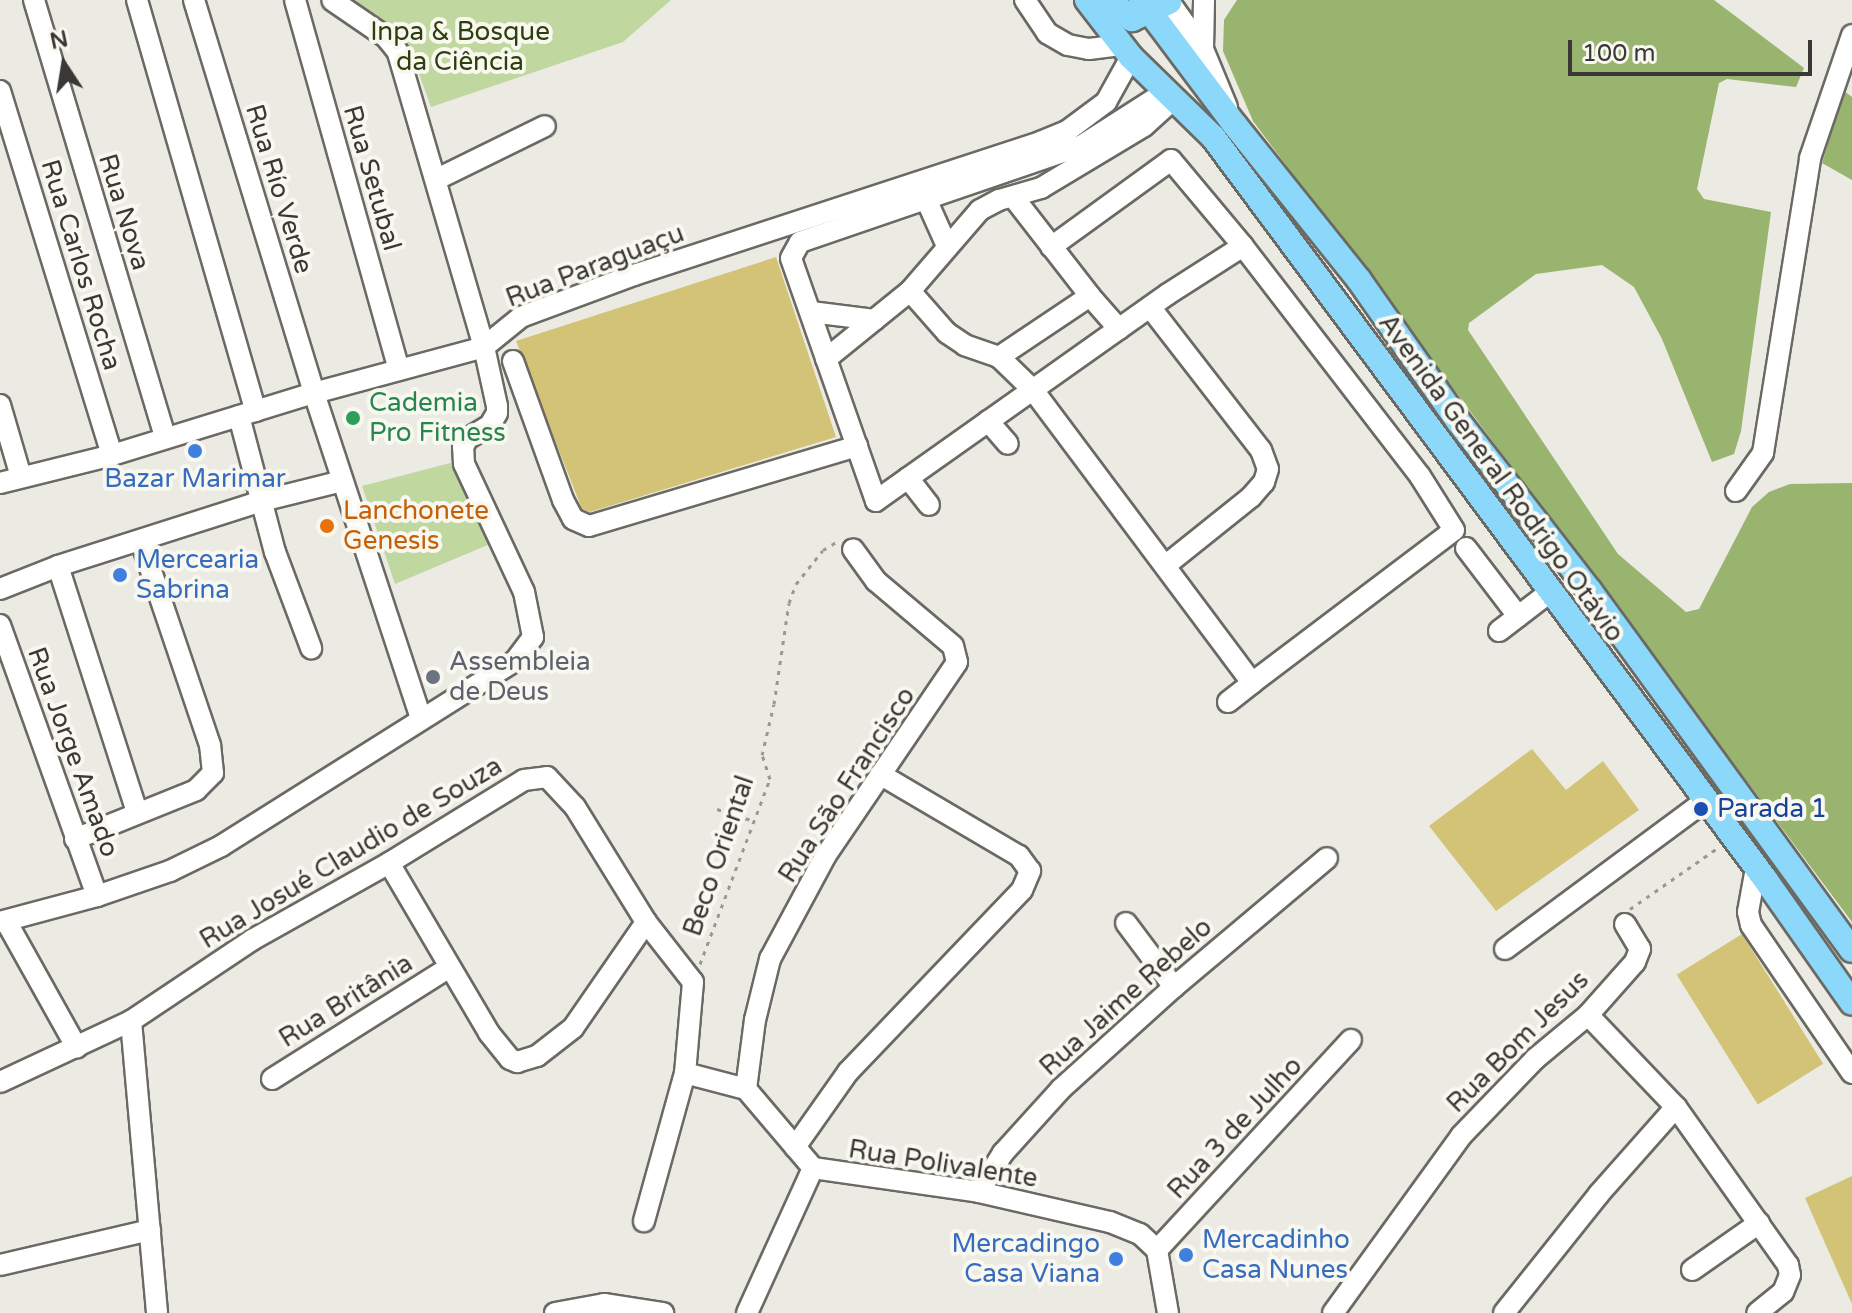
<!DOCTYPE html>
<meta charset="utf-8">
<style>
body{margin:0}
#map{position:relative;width:1852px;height:1313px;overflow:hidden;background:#ebeae3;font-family:"Varela Round",sans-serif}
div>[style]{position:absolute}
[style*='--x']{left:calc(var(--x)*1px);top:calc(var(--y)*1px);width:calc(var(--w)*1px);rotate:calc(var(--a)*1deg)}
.green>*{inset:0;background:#c0d89f}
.forest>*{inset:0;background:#98b46e}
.building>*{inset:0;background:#d2c376;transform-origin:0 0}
.path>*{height:3px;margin-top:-1.5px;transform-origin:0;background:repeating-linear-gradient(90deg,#999893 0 4px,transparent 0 10px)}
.roads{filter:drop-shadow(2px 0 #6a6963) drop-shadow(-2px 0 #6a6963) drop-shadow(0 2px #6a6963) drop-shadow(0 -2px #6a6963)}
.minor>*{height:20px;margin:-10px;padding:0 10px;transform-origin:10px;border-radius:10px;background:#fff}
.major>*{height:24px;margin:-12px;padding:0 12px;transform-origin:12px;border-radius:12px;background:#8cd8fa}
.dots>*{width:22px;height:22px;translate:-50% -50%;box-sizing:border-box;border:4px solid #f8f7f0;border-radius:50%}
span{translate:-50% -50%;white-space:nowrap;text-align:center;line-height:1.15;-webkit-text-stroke:8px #f8f7f0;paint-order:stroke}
.park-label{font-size:26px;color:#2e3f0c}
.street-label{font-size:26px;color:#393836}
.leisure-label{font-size:26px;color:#27864d}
.left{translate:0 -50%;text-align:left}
.shop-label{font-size:26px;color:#366cbe}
.right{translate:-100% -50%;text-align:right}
.food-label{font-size:26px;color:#c56008}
.worship-label{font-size:26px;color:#5b616d}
.transit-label{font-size:26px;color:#164399}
.north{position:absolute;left:24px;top:24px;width:80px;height:80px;-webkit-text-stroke:6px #f8f7f0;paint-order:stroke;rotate:348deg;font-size:22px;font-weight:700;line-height:32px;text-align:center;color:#393836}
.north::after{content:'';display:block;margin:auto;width:28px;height:36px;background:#393836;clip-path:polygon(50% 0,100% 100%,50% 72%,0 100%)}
.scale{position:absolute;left:1568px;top:40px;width:244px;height:36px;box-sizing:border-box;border:4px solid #393836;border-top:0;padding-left:10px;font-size:24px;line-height:28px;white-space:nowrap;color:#393836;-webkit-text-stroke:6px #f8f7f0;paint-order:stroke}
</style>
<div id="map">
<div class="green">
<i style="clip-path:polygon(344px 0,671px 0,623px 42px,431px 107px,410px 49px)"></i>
<i style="clip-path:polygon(454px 462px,490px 544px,395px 584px,362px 486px)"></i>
</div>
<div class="forest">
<i style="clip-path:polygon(1237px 0,1714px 0,1804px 68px,1796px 87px,1727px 79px,1719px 83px,1697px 189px,1704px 199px,1771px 212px,1741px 431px,1734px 454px,1712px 462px,1662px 339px,1634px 287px,1602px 265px,1536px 274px,1469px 323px,1468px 330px,1618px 554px,1686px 612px,1699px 609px,1752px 507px,1769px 492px,1790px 484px,1852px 483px,1852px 922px,1253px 121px,1223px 51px,1224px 20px)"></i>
<i style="clip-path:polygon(1844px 91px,1852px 97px,1852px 180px,1822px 163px)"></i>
</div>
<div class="building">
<i style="clip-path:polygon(776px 257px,836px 437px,590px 512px,582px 509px,516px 341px)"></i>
<i style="clip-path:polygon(1532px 749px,1566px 790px,1603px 761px,1639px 810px,1496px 911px,1429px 826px)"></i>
<i style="left:1742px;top:934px;width:153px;height:77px;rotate:58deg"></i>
<i style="clip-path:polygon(1852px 1176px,1852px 1304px,1805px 1198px)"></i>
</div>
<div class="path">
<i style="--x:717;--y:809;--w:38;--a:18"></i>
<i style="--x:1630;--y:909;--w:108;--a:-34.9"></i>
<i style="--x:700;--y:964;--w:198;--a:-69.3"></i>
<i style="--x:770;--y:779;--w:25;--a:-108"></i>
<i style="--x:762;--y:755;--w:52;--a:-76.8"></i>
<i style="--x:774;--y:704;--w:102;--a:-81.6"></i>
<i style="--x:789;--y:603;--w:20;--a:-70"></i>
<i style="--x:796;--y:584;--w:43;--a:-51.5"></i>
<i style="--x:823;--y:550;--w:17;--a:-31"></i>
</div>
<div class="roads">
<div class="minor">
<i style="--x:34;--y:0;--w:457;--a:73.3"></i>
<i style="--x:137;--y:0;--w:428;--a:73.9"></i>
<i style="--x:194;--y:0;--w:411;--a:73"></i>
<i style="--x:314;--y:393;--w:342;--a:71.8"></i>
<i style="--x:295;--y:0;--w:384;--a:74.3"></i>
<i style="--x:1025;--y:0;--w:40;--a:56"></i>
<i style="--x:1047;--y:33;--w:24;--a:30"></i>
<i style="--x:1068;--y:45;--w:21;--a:11"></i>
<i style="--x:1089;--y:49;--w:32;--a:-7"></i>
<i style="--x:1168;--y:0;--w:60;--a:54.5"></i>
<i style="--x:1203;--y:49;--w:63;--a:67.5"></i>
<i style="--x:1203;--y:49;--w:49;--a:-88.8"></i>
<i style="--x:0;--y:91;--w:381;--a:72.9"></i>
<i style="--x:437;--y:179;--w:120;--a:-26.1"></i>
<i style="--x:1014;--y:198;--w:124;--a:52.2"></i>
<i style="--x:1090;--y:296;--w:110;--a:146.2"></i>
<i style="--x:999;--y:357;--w:47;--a:44.1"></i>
<i style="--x:1033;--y:390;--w:366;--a:53.2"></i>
<i style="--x:1252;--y:683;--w:253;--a:-37.1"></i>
<i style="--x:1454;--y:530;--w:64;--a:-122.2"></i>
<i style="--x:1420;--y:476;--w:290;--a:-127.6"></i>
<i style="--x:926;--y:199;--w:51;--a:65.9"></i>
<i style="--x:1051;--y:247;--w:148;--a:-35.9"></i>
<i style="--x:1171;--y:160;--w:112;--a:50.1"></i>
<i style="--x:1243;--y:246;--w:89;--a:147.4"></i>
<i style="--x:1168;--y:294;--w:358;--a:144.7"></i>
<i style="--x:876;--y:501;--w:257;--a:-109.3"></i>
<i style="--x:791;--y:258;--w:18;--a:-61"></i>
<i style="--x:800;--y:242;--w:297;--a:-18.9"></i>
<i style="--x:1081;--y:146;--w:102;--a:-32.6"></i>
<i style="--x:1090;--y:296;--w:44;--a:48.7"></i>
<i style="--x:1150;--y:307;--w:181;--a:52.2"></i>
<i style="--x:1261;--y:450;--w:20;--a:70"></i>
<i style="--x:1268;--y:469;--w:14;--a:107"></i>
<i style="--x:1264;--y:482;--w:20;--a:131"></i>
<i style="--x:1251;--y:497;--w:110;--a:141.3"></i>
<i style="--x:811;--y:312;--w:64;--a:7.1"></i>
<i style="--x:999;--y:357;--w:36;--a:-161"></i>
<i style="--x:965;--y:345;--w:22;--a:-146"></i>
<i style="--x:947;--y:333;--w:56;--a:-131.4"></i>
<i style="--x:910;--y:291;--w:107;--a:-49.2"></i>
<i style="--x:980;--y:210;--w:21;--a:-28"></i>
<i style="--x:999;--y:200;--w:44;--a:-15.9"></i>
<i style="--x:1041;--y:188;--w:120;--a:-31"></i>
<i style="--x:1144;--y:126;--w:30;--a:-42"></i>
<i style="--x:826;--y:359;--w:108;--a:-39"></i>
<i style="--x:513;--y:361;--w:148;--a:70.2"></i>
<i style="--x:563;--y:500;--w:21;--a:62"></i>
<i style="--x:573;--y:519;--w:17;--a:24"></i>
<i style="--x:589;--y:526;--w:280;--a:-16.6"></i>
<i style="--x:0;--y:405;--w:75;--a:73.7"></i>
<i style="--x:239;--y:416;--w:141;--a:75.2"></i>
<i style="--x:275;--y:552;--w:103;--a:69.4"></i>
<i style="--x:988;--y:421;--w:30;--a:49"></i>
<i style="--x:908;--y:478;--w:34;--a:52"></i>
<i style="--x:0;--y:483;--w:115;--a:-14"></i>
<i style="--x:112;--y:455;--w:211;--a:-17.1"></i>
<i style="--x:314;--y:393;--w:176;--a:-15.1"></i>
<i style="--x:484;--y:347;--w:48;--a:-39"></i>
<i style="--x:521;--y:317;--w:121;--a:-20.4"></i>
<i style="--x:634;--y:275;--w:427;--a:-18.1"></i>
<i style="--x:1040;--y:142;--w:29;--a:-22"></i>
<i style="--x:1067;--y:131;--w:49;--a:-36.6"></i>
<i style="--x:1106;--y:102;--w:51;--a:-60.9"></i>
<i style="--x:1736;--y:491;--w:47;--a:-54.6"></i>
<i style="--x:1763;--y:453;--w:299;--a:-80.9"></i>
<i style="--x:1810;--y:158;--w:130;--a:-71.1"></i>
<i style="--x:1466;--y:548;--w:86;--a:52.6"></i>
<i style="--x:58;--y:566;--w:258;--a:72.2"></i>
<i style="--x:0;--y:589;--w:62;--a:-21.6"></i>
<i style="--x:58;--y:566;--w:214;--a:-17.7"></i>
<i style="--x:262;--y:501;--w:82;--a:-14"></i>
<i style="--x:0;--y:625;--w:288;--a:70.3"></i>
<i style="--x:1499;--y:631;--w:64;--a:-37.4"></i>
<i style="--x:1228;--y:702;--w:31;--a:-38"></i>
<i style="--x:75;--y:839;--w:131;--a:-22"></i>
<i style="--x:196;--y:790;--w:24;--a:-45"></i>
<i style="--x:213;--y:773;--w:28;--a:-96"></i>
<i style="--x:210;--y:745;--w:215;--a:-108.7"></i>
<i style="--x:389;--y:863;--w:197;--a:59.5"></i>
<i style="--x:489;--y:1033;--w:33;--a:51"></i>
<i style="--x:510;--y:1059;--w:8;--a:23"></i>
<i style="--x:517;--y:1062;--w:21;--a:-17"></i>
<i style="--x:537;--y:1056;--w:46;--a:-37.9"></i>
<i style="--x:573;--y:1028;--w:129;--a:-55.4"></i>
<i style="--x:1756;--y:868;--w:45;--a:100.3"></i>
<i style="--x:1748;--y:912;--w:13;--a:77"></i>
<i style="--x:1751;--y:925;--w:179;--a:55.7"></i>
<i style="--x:6;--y:921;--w:145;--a:60.8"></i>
<i style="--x:0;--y:922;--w:100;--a:-15"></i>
<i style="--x:97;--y:896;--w:77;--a:-18.9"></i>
<i style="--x:170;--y:871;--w:57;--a:-26.1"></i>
<i style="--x:221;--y:846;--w:347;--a:-32.2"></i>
<i style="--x:515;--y:661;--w:30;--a:-53"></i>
<i style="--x:533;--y:637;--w:46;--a:-101.3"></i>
<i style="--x:524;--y:592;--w:141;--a:-115.1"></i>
<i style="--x:464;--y:464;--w:17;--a:-93"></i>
<i style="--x:463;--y:447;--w:9;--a:-63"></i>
<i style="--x:467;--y:439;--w:27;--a:-31"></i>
<i style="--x:490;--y:425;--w:14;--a:-60"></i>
<i style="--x:497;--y:413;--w:7;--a:-90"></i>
<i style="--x:497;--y:406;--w:60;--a:-102.4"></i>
<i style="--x:484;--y:347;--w:307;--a:-106.3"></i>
<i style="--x:398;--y:52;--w:19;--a:-129"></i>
<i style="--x:386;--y:37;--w:65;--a:-145.6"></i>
<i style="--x:1126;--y:923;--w:80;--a:53.1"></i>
<i style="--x:1505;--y:949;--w:247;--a:-36.5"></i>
<i style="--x:1588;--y:1015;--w:127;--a:46.3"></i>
<i style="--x:1676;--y:1107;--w:194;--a:54.7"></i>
<i style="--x:1788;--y:1265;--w:10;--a:79"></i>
<i style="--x:1790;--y:1275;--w:18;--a:112"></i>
<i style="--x:1783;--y:1292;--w:33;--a:141"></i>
<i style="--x:131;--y:1021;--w:293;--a:84.9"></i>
<i style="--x:685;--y:1073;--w:63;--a:14.7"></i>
<i style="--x:746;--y:1089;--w:104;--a:49.7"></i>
<i style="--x:813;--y:1168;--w:168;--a:8.2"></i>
<i style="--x:979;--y:1192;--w:134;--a:12.9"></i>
<i style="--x:1110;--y:1222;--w:32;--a:22"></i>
<i style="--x:1140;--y:1234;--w:23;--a:43"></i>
<i style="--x:1157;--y:1250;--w:64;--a:80.1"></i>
<i style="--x:272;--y:1079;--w:208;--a:-32.2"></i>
<i style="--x:0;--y:1082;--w:145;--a:-25"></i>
<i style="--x:131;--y:1021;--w:146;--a:-33.8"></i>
<i style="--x:252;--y:940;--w:157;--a:-29.3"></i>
<i style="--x:389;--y:863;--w:158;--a:-31.6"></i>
<i style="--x:524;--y:780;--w:23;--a:-7"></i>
<i style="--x:547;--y:777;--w:41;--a:47"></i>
<i style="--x:575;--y:807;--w:135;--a:58.3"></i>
<i style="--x:646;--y:922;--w:76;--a:51.9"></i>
<i style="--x:693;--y:982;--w:91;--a:95"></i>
<i style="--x:685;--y:1073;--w:154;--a:105.5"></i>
<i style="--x:746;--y:1089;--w:70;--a:-82.6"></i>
<i style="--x:755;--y:1020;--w:63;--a:-76.2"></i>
<i style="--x:770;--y:959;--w:118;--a:-61.7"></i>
<i style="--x:826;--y:855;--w:233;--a:-55.8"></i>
<i style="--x:957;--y:662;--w:16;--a:-104"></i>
<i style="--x:953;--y:646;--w:101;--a:-139.8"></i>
<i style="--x:876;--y:581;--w:39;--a:-126"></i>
<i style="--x:795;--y:1147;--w:92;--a:-54.8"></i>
<i style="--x:848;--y:1072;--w:252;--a:-46.3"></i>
<i style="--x:1022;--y:890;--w:21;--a:-67"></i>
<i style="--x:1030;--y:871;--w:19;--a:-126"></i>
<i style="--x:1019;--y:856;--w:161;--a:-149.5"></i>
<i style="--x:979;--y:1192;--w:46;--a:-58.4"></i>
<i style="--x:1003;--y:1153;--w:86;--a:-47.8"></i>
<i style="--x:1061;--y:1089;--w:152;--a:-42.1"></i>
<i style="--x:1174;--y:987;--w:200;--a:-40.1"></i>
<i style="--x:1157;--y:1250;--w:286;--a:-47.3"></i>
<i style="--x:0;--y:1265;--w:154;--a:-13.1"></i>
<i style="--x:1692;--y:1270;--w:82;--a:-35"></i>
<i style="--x:555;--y:1313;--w:50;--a:-10.4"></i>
<i style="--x:604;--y:1304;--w:60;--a:8.7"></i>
<i style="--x:747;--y:1313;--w:159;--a:-65.5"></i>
<i style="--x:1333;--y:1313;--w:218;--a:-54.1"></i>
<i style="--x:1461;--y:1136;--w:107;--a:-46.1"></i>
<i style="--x:1535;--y:1059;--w:69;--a:-39.7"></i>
<i style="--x:1588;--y:1015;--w:71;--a:-48.4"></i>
<i style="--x:1635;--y:962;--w:14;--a:-69"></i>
<i style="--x:1640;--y:949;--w:29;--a:-121"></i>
<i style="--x:1504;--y:1313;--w:152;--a:-51.4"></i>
<i style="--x:1599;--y:1194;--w:116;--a:-48.5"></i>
</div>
<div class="major">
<i style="--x:1087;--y:0;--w:72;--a:52.3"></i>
<i style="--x:1131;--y:57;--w:115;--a:44.3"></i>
<i style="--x:1213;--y:137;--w:925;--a:53.35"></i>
<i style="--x:1765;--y:879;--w:151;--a:54.9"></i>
<i style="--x:1109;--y:0;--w:30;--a:40"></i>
<i style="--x:1132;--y:19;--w:41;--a:-24.7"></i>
<i style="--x:1141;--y:0;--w:156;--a:53.1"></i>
<i style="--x:1235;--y:125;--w:198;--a:51.3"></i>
<i style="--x:1359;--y:280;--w:172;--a:54.9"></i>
<i style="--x:1458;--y:421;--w:215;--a:52.2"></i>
<i style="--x:1590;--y:591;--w:444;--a:53.9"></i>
</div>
</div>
<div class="dots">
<i style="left:353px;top:418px;background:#2e9e5b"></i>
<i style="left:195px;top:451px;background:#3f7fe0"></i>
<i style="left:327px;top:526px;background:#e8710a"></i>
<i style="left:120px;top:575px;background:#3f7fe0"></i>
<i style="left:433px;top:677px;background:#6b7280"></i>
<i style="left:1701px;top:809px;background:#1a4fb4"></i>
<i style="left:1186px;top:1255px;background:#3f7fe0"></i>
<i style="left:1116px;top:1259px;background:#3f7fe0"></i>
</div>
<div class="park-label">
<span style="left:460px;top:47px">Inpa &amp; Bosque<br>da Ciência</span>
</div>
<div class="street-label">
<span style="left:372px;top:178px;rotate:74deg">Rua Setubal</span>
<span style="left:279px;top:189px;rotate:73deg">Rua Río Verde</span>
<span style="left:124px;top:212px;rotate:73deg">Rua Nova</span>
<span style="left:81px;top:265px;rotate:73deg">Rua Carlos Rocha</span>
<span style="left:595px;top:266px;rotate:-21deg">Rua Paraguaçu</span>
<span style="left:1501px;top:478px;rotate:54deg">Avenida General Rodrigo Otávio</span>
<span style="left:73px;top:752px;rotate:70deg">Rua Jorge Amado</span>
<span style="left:847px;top:785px;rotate:-57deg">Rua São Francisco</span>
<span style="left:351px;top:853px;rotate:-31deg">Rua Josué Claudio de Souza</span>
<span style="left:719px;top:856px;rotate:-71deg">Beco Oriental</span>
<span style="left:1126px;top:997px;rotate:-42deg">Rua Jaime Rebelo</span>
<span style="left:346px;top:1001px;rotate:-32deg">Rua Britânia</span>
<span style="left:1518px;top:1042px;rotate:-45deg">Rua Bom Jesus</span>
<span style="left:1235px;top:1128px;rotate:-47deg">Rua 3 de Julho</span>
<span style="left:943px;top:1164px;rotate:9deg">Rua Polivalente</span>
</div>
<div class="leisure-label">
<span class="left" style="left:369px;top:418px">Cademia<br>Pro Fitness</span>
</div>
<div class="shop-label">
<span style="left:195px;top:479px">Bazar Marimar</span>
<span class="left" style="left:136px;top:575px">Mercearia<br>Sabrina</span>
<span class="left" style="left:1202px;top:1255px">Mercadinho<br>Casa Nunes</span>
<span class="right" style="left:1100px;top:1259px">Mercadingo<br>Casa Viana</span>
</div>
<div class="food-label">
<span class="left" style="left:343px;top:526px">Lanchonete<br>Genesis</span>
</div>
<div class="worship-label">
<span class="left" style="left:449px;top:677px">Assembleia<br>de Deus</span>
</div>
<div class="transit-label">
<span class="left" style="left:1717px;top:809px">Parada 1</span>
</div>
<div class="north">N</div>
<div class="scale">100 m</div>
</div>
